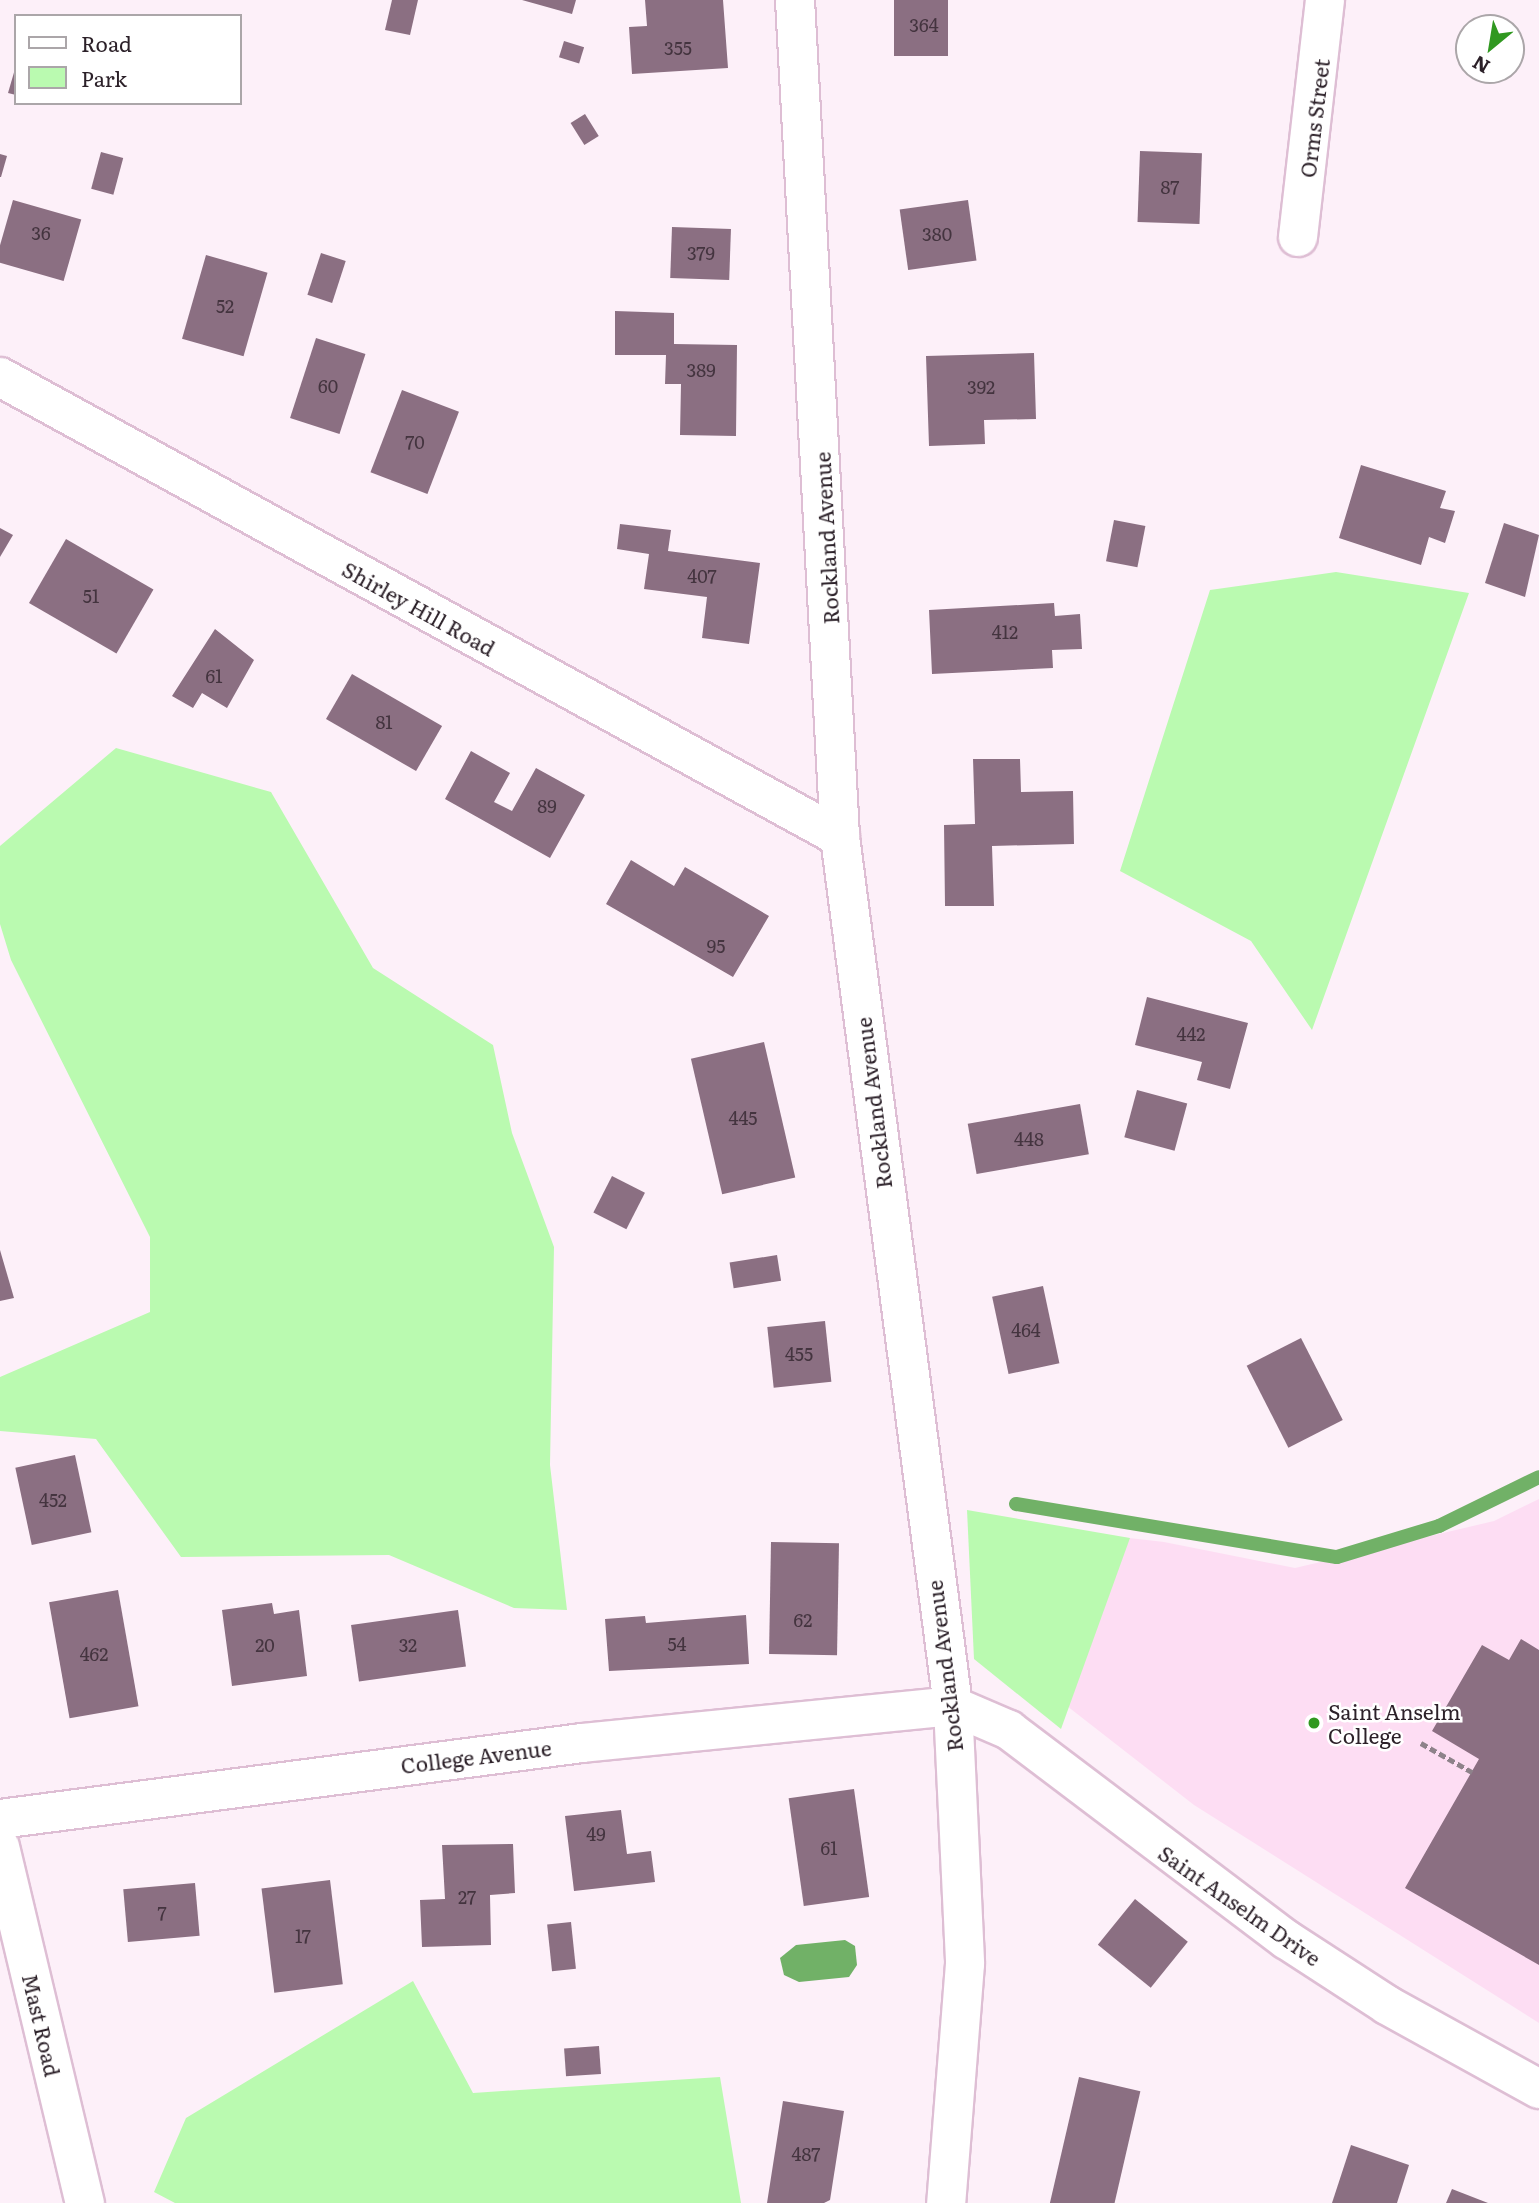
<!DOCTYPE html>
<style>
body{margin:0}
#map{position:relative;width:1539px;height:2203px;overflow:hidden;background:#fdf0f9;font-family:Literata,serif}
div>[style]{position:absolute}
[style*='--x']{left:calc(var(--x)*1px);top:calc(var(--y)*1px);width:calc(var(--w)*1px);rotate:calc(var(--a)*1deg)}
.built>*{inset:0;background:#fdddf3}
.green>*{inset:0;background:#bafab0}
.water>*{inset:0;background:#71b167}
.stream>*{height:14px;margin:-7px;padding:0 7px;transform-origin:7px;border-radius:7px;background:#71b167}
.building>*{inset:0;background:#8b6f82;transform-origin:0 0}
.path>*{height:4.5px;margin-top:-2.25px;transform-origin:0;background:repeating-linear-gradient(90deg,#8e828a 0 7px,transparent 0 10.5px)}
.roads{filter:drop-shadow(2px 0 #debed4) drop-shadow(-2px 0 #debed4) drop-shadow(0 2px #debed4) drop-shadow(0 -2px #debed4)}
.street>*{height:38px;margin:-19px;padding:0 19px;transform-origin:19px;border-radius:19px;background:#fff}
.secondary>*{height:38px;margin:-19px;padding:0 19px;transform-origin:19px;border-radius:19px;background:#fff}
.dots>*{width:19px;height:19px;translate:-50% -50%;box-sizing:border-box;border:4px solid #fff;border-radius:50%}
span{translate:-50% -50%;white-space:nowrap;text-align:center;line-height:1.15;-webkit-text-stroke:5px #fff;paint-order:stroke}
.number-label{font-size:18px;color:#44343f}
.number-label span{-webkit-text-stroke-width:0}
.street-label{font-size:21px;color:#2c2129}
.poi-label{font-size:21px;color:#2c2129}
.left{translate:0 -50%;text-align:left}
.legend{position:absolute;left:14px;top:14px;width:228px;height:91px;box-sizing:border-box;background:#fff;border:2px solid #aba6a9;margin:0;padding:9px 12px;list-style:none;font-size:21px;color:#2c2129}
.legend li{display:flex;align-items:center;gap:14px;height:35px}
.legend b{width:35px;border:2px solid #aba6a9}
.north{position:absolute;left:1455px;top:14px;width:70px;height:70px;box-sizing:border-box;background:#fff;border:2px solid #aba6a9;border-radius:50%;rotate:210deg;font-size:19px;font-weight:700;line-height:28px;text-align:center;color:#2c2129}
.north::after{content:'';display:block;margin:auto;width:24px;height:32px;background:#309820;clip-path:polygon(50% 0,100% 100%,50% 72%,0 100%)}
</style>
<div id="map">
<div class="built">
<i style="clip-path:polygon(1539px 1499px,1539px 2023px,1194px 1805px,985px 1642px,980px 1521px,1164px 1542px,1295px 1568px,1494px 1521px)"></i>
</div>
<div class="green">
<i style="clip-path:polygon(1336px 572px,1469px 593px,1312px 1030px,1251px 941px,1120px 871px,1210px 590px)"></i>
<i style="clip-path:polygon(116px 748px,271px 792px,373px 968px,493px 1045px,512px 1133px,554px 1247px,550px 1465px,567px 1610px,514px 1608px,389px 1555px,181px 1557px,96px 1439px,0 1431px,0 1377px,150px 1312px,150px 1237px,11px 960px,0 924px,0 846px)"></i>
<i style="clip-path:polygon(967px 1510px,1130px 1538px,1061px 1729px,974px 1659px)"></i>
<i style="clip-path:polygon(413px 1981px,473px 2093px,720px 2077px,741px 2203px,175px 2203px,154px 2192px,186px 2118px)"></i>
</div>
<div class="water">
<i style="clip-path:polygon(845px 1940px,855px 1946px,857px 1965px,849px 1977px,799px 1982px,784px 1975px,780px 1958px,796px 1945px)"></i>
</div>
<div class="stream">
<i style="--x:1016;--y:1504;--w:325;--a:9.4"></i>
<i style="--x:1337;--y:1557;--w:107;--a:-16.9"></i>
<i style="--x:1439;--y:1526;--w:111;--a:-26.1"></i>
</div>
<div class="building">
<i style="clip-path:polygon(392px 0,418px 0,410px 35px,385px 30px)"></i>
<i style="clip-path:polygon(522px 0,576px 0,572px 14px)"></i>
<i style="clip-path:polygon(645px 0,723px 0,728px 68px,632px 74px,629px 27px,647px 26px)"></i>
<i style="left:894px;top:0;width:54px;height:56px"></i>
<i style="left:564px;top:41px;width:21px;height:17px;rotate:17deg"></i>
<i style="clip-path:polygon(15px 69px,16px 69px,16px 95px,8px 93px)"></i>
<i style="left:585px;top:114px;width:26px;height:17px;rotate:58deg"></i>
<i style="left:1140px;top:151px;width:62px;height:71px;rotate:2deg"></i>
<i style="left:101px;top:152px;width:23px;height:38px;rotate:15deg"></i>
<i style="clip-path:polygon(0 154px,7px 156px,1px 177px,0 177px)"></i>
<i style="left:13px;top:200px;width:71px;height:64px;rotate:16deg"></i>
<i style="left:968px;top:200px;width:61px;height:69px;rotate:82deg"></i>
<i style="left:672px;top:227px;width:59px;height:51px;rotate:2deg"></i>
<i style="left:321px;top:253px;width:26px;height:44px;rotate:18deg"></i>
<i style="left:206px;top:255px;width:64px;height:87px;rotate:16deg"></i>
<i style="clip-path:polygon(615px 311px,674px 313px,674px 344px,737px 345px,736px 436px,680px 435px,681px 384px,665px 384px,666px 355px,615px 355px)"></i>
<i style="left:316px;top:338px;width:52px;height:84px;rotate:18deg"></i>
<i style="clip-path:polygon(1034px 353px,1036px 419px,984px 420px,985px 444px,929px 446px,926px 356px)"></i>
<i style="left:402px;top:390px;width:61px;height:88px;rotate:21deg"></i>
<i style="clip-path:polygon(1361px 465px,1446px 491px,1440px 508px,1455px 511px,1445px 543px,1429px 537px,1421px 565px,1339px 538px)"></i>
<i style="left:1114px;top:520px;width:32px;height:42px;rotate:11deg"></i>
<i style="clip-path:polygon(1504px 523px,1539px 535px,1525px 597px,1485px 583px)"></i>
<i style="clip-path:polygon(620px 524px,671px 530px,668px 551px,760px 563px,749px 644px,702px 638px,707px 597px,644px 589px,649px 554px,617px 549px)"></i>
<i style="clip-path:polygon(0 528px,13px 535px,0 557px)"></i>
<i style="left:66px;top:539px;width:101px;height:74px;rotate:30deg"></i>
<i style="clip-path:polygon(1054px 603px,1055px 616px,1080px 614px,1082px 649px,1052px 650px,1053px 668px,932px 674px,929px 610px)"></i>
<i style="clip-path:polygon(215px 629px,254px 660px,227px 708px,202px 693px,193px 708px,172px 696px)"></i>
<i style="left:352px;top:674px;width:104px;height:52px;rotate:30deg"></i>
<i style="clip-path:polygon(471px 751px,510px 773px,494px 802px,512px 811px,536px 768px,585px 795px,550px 858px,445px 799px)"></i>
<i style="clip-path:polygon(973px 759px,1020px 759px,1021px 792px,1073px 791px,1074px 844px,992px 846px,994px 906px,945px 906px,944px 825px,975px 824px)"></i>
<i style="clip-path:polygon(631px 860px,674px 886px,685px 867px,769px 916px,733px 977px,606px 904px)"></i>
<i style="clip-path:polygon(1147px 997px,1248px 1023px,1230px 1089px,1197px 1080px,1202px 1062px,1135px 1045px)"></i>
<i style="left:764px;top:1042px;width:139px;height:75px;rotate:77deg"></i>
<i style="left:1137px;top:1090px;width:52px;height:49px;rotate:15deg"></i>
<i style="left:1080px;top:1104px;width:51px;height:114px;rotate:80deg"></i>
<i style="left:612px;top:1176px;width:37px;height:41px;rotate:27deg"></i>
<i style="clip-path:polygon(0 1250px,14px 1298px,0 1301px)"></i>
<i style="left:777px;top:1255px;width:26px;height:48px;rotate:81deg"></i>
<i style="left:1043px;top:1286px;width:79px;height:52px;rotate:78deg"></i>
<i style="left:825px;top:1321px;width:61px;height:58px;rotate:84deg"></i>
<i style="left:1301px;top:1338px;width:92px;height:61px;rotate:63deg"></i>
<i style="left:75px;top:1455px;width:79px;height:61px;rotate:78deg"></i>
<i style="left:771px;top:1542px;width:68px;height:112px;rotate:1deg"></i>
<i style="left:118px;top:1590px;width:118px;height:70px;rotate:80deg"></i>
<i style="clip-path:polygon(272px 1603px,274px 1614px,299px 1610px,307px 1676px,232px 1686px,222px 1610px)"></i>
<i style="left:458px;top:1610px;width:57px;height:108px;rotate:82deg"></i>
<i style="clip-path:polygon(746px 1615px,749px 1664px,609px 1671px,605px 1619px,645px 1616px,646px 1623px)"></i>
<i style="clip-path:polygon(1521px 1639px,1539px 1650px,1539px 1965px,1405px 1888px,1479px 1759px,1432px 1731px,1482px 1645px,1509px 1660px)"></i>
<i style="left:854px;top:1789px;width:109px;height:66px;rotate:82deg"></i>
<i style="clip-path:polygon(621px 1810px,627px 1854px,651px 1851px,655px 1882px,574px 1891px,565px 1816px)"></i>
<i style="clip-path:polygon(513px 1844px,515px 1893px,490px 1895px,491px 1945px,422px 1947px,420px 1900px,445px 1899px,442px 1845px)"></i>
<i style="left:330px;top:1880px;width:105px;height:69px;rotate:83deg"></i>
<i style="left:195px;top:1883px;width:53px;height:72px;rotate:85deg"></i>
<i style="left:1135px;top:1899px;width:68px;height:59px;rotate:39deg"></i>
<i style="left:571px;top:1922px;width:47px;height:24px;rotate:84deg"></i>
<i style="left:599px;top:2046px;width:28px;height:35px;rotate:86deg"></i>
<i style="left:1079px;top:2077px;width:63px;height:130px;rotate:13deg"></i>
<i style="clip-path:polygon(783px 2101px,844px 2111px,830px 2200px,824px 2203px,767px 2203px)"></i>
<i style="clip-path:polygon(1351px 2145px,1409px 2165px,1397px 2203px,1332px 2203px)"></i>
<i style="clip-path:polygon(1452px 2189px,1488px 2203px,1446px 2203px)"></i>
</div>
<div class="path">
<i style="--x:1421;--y:1743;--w:59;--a:29.6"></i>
</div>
<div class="roads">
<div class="street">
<i style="--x:1298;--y:237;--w:239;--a:-83.5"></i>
<i style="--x:0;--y:377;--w:958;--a:28.71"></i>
<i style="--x:0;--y:1819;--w:587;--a:-7.44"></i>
<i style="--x:582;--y:1743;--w:373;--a:-5.7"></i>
</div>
<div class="secondary">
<i style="--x:795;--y:0;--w:838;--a:86.92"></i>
<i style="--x:840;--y:837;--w:876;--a:82.59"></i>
<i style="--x:953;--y:1706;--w:258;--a:87.3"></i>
<i style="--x:965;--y:1964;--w:240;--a:94.5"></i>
<i style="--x:953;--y:1706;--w:61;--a:23.2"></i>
<i style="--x:1009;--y:1730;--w:348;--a:37.1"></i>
<i style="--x:1287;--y:1940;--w:119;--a:33"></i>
<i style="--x:1387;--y:2005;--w:174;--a:28.9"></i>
<i style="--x:0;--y:1847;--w:366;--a:76.6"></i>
</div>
</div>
<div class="dots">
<i style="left:1314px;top:1723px;background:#309820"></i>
</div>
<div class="number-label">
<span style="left:924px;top:25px">364</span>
<span style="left:678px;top:48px">355</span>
<span style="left:1170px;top:187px">87</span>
<span style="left:41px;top:233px">36</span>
<span style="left:937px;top:234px">380</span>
<span style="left:701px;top:253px">379</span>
<span style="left:225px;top:306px">52</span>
<span style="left:701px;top:370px">389</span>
<span style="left:328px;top:386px">60</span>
<span style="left:981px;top:387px">392</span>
<span style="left:415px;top:442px">70</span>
<span style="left:702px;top:576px">407</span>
<span style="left:91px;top:596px">51</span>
<span style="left:1005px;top:632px">412</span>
<span style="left:214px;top:676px">61</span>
<span style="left:384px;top:722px">81</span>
<span style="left:547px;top:806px">89</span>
<span style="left:716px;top:946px">95</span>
<span style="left:1191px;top:1034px">442</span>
<span style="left:743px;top:1118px">445</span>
<span style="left:1029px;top:1139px">448</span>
<span style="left:1026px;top:1330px">464</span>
<span style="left:799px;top:1354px">455</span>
<span style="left:53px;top:1500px">452</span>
<span style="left:803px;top:1620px">62</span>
<span style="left:677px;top:1644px">54</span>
<span style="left:265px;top:1645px">20</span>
<span style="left:408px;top:1645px">32</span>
<span style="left:94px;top:1654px">462</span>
<span style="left:596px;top:1834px">49</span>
<span style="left:829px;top:1848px">61</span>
<span style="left:467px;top:1897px">27</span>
<span style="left:162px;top:1913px">7</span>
<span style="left:303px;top:1936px">17</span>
<span style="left:806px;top:2154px">487</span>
</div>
<div class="street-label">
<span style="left:1314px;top:118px;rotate:-83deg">Orms Street</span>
<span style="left:826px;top:538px;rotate:-93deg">Rockland Avenue</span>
<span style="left:419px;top:608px;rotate:29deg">Shirley Hill Road</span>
<span style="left:873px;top:1103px;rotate:-97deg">Rockland Avenue</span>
<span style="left:944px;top:1666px;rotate:-97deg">Rockland Avenue</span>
<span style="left:476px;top:1756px;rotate:-7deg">College Avenue</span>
<span style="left:1240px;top:1905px;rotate:35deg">Saint Anselm Drive</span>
<span style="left:42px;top:2025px;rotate:77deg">Mast Road</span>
</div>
<div class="poi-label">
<span class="left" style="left:1328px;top:1723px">Saint Anselm<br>College</span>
</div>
<ul class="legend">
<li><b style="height:9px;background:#fff"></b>Road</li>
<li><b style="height:19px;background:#bafab0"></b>Park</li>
</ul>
<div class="north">N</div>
</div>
